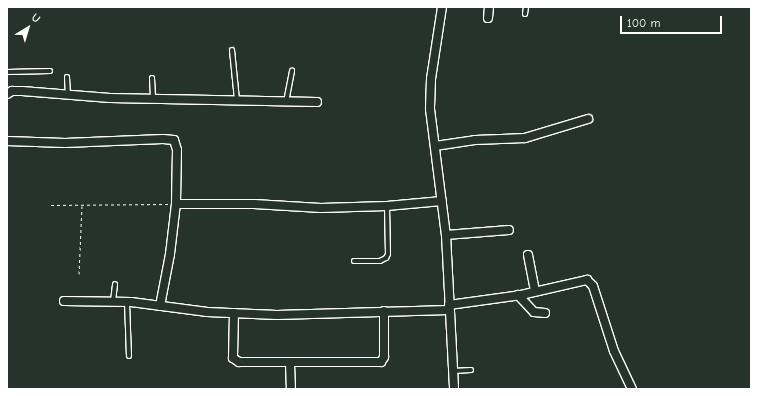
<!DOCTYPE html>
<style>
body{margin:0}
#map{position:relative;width:758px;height:396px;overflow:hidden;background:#26332d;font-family:"Comic Neue",sans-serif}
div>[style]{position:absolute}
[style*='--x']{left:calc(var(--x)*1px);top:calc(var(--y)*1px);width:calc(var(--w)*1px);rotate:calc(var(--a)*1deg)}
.path>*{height:1px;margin-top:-0.5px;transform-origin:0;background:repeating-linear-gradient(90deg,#fff 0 3px,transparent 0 6px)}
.roads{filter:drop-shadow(1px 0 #fff) drop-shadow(-1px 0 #fff) drop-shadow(0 1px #fff) drop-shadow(0 -1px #fff)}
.lane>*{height:4px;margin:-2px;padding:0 2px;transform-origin:2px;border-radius:2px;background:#26332d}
.street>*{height:8px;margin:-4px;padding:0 4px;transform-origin:4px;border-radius:4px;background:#26332d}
span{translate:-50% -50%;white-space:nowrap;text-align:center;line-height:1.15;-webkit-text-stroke:3.5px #26332d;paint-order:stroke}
.frame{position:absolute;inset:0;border:8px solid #fff;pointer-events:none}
.north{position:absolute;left:8px;top:8px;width:40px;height:40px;-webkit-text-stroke:3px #26332d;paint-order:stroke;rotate:38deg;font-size:11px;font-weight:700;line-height:16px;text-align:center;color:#fff}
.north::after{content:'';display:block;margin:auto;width:14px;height:18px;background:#fff;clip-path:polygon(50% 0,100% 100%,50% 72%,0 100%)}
.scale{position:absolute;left:620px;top:16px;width:102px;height:18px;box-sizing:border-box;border:2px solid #fff;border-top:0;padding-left:5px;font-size:12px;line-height:14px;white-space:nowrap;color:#fff;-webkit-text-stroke:3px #26332d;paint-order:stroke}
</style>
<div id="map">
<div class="path">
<i style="--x:51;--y:205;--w:117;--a:-0.5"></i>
<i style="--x:79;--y:274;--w:68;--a:-87.5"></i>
</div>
<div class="roads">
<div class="lane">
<i style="--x:525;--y:14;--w:7;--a:-82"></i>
<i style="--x:232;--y:50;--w:50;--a:84.3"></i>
<i style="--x:7;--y:72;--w:43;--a:-1.3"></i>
<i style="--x:67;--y:77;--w:18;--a:87"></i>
<i style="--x:152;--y:78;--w:21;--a:87"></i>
<i style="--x:286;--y:102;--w:32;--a:-79"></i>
<i style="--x:354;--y:261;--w:26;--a:0"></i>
<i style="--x:380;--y:261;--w:7;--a:-27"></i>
<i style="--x:386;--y:258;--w:4;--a:-63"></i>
<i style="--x:388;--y:254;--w:48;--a:-91.2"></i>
<i style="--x:113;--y:301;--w:17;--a:-83"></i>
<i style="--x:127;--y:302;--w:54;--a:87.9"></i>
<i style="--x:453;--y:371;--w:18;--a:-3"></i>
</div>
<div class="street">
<i style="--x:442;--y:7;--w:73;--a:98.7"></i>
<i style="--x:431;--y:79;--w:30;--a:92"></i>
<i style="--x:430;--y:109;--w:127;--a:82.8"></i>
<i style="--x:446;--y:235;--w:154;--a:87"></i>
<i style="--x:488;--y:18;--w:11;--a:-85"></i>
<i style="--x:7;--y:94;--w:6;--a:-31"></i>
<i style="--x:12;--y:91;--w:10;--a:0"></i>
<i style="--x:22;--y:91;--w:88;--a:4.5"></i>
<i style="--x:110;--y:98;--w:207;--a:1.1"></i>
<i style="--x:7;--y:141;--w:58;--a:2"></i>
<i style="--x:65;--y:143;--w:98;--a:-2.3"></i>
<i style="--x:163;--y:139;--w:11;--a:5"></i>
<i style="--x:174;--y:140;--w:10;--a:73"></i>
<i style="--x:177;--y:150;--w:54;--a:91.1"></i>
<i style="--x:176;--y:204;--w:78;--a:0"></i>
<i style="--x:254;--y:204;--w:67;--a:3.4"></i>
<i style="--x:321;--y:208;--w:66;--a:-1.7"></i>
<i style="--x:387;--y:206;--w:55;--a:-5.2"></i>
<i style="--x:435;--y:146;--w:40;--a:-8.5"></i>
<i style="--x:475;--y:140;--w:50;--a:-2.3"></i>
<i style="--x:525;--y:138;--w:66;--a:-16.8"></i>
<i style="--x:446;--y:235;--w:63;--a:-4.5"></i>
<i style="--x:528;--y:255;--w:37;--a:79"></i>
<i style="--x:518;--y:295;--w:23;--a:47"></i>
<i style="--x:534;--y:312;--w:11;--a:5"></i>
<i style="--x:64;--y:301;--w:67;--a:0.9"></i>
<i style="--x:131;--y:302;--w:77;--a:7.5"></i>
<i style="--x:207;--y:312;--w:70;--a:2.5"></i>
<i style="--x:277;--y:315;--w:172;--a:-1.7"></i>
<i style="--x:449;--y:305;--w:73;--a:-7.9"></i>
<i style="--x:521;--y:295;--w:68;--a:-12.8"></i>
<i style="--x:587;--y:280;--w:8;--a:45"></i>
<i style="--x:593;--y:286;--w:68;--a:72.1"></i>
<i style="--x:614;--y:351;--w:42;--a:64.7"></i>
<i style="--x:160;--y:306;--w:53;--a:-79.1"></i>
<i style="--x:170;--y:254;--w:50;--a:-83.2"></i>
<i style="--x:234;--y:313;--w:45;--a:91.3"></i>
<i style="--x:233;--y:358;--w:7;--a:34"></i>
<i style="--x:239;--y:362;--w:142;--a:0"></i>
<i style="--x:381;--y:362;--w:6;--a:-59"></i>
<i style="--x:384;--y:357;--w:46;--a:-90"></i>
<i style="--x:290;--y:363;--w:26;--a:88"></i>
</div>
</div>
<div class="frame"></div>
<div class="north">U</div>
<div class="scale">100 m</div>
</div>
